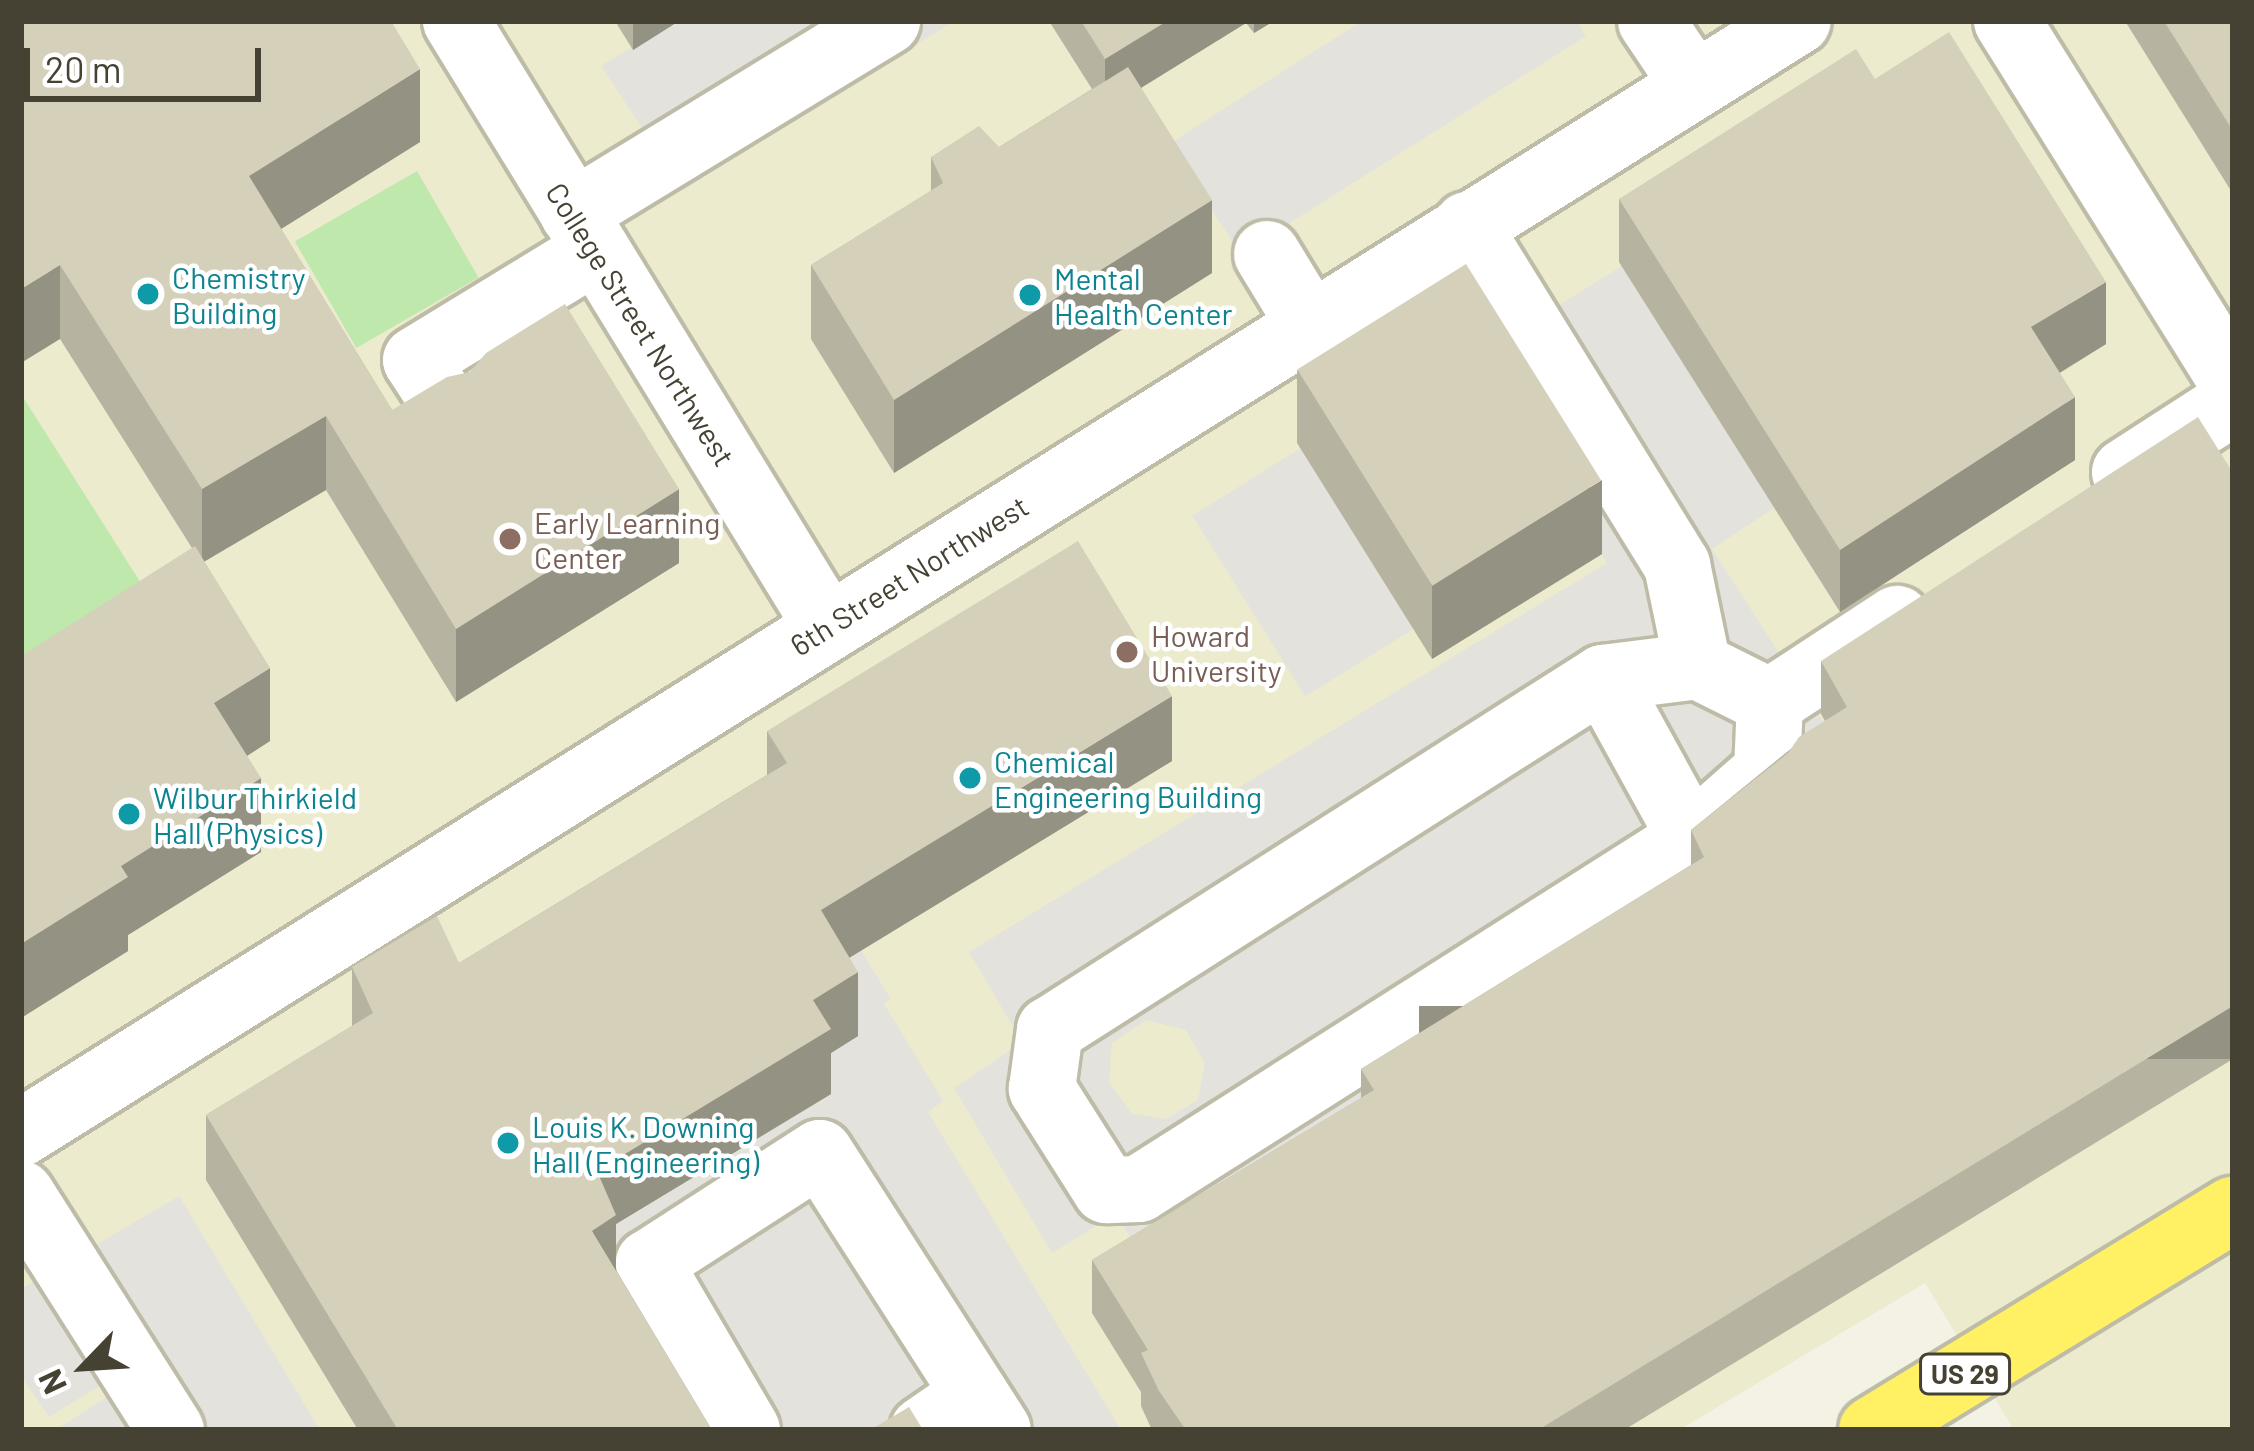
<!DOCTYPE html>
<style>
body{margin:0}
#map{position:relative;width:2254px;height:1451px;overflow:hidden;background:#f3f2e5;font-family:Barlow,sans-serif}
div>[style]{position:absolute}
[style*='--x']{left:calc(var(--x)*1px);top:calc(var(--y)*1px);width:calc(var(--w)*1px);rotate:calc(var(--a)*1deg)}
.education>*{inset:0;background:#ecebce}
.green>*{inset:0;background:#bfe8ac;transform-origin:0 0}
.parking>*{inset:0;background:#e3e2dd;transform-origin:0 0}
.roads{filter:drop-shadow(3px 0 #bebca7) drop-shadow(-3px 0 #bebca7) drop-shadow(0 3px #bebca7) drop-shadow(0 -3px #bebca7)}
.minor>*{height:66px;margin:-33px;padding:0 33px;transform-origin:33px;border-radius:33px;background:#fff}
.highway>*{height:66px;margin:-33px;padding:0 33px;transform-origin:33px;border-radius:33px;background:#fff163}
.wall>*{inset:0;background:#b6b3a0}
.shaded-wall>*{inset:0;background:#949282;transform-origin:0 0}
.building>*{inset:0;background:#d4d0ba;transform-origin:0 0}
.dots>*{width:33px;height:33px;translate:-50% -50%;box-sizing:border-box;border:6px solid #fff;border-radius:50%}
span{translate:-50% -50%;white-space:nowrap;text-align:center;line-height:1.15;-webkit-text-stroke:9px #fff;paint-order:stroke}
.shield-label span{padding:3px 9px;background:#fff;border:3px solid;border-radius:9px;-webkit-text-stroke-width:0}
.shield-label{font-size:27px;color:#454234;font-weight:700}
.culture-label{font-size:30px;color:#0d838f}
.left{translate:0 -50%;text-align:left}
.street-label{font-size:30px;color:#454234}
.education-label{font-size:30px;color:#785e54}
.frame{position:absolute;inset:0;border:24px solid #454234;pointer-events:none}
.north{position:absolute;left:24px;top:1307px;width:120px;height:120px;-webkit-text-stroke:9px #fff;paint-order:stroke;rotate:245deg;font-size:33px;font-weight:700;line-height:48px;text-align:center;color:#454234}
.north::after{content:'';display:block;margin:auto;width:42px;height:54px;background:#454234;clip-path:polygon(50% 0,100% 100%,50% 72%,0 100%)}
.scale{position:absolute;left:24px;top:48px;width:237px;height:54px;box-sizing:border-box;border:6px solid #454234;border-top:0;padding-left:15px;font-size:36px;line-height:42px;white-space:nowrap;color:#454234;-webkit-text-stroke:9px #fff;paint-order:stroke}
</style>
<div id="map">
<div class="education">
<i style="clip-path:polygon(21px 21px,2233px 21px,2233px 1430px,2014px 1430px,1925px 1283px,1679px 1430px,21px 1430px)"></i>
</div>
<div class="green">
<i style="left:417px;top:171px;width:123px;height:141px;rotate:60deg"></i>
<i style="clip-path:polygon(21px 394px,158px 610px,21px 692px)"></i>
</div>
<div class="parking">
<i style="clip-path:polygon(676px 21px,954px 21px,683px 190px,601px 66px)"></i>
<i style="clip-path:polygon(1362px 21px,1577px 21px,1586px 36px,1277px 231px,1247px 264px,1169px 144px)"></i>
<i style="clip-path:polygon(evenodd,1622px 266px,1774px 508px,1712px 549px,1848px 760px,1702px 892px,1133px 1241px,1115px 1214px,1052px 1253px,954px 1088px,1022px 1042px,969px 952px,1607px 563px,1477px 356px,1622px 266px,1146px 1020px,1186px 1030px,1205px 1063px,1198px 1100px,1166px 1119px,1132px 1114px,1109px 1082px,1112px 1043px,1146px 1020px)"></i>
<i style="left:1301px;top:448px;width:213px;height:128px;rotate:58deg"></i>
<i style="clip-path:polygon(845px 924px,890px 998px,884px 1004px,943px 1101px,928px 1112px,1121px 1430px,673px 1430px,592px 1238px,831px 1094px,813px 1064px)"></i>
<i style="clip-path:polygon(179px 1196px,320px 1430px,141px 1430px,112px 1378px,49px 1417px,21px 1376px,21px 1289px)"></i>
<i style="clip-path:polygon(108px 1396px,128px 1430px,56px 1430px)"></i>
</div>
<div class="roads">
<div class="minor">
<i style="--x:456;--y:21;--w:710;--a:58.48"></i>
<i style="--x:1651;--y:21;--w:77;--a:56.1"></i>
<i style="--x:2007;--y:21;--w:426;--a:58"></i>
<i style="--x:573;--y:213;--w:368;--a:-31.4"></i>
<i style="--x:1467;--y:225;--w:400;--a:58.3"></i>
<i style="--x:1677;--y:565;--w:103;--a:78.3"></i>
<i style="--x:1267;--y:254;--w:81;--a:58.7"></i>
<i style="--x:451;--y:414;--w:64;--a:-122.9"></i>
<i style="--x:416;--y:360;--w:211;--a:-31.4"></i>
<i style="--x:2125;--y:472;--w:129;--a:-32.9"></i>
<i style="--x:1698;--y:666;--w:80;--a:26.6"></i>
<i style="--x:1770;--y:702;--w:69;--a:92.5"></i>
<i style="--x:1767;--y:771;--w:101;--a:138.6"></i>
<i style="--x:1691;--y:838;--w:654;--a:147.55"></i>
<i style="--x:1139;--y:1189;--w:33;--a:178"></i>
<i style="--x:1106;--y:1190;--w:120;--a:-122.4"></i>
<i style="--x:1042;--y:1089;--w:60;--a:-82.3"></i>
<i style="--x:1050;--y:1030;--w:656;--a:-32.48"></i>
<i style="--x:1603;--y:678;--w:96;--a:-7.2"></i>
<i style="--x:1603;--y:678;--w:183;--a:61.2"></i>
<i style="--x:1770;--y:702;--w:152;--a:-33.2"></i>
<i style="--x:21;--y:1133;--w:2096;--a:-32.04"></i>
<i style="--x:21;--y:1194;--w:280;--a:57.6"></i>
<i style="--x:747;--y:1430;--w:194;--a:-120.4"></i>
<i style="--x:649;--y:1263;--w:203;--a:-32.8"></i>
<i style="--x:820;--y:1153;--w:329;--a:57.3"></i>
<i style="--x:923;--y:1430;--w:63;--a:-34.7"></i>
</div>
<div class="highway">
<i style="--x:1872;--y:1430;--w:423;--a:-31.4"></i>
</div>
</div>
<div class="wall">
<i style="clip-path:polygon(21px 21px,420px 142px,281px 229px,392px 410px,679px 563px,456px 702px,326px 490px,204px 561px,270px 741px,247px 756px,261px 852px,128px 935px,128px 951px,21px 1018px,192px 548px,60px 339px)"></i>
<i style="clip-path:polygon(615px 21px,679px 21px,633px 50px)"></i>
<i style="clip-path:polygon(1049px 21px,1274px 21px,1254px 33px,1246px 23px,1141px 88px,1212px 273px,894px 473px,811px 339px,811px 265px,931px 191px,931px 157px,999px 147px,1092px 89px)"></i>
<i style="clip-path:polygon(2125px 21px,2233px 21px,2233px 194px)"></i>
<i style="clip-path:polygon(1875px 79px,2106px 344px,2060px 373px,2075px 460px,1840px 612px,1619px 262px,1619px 199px)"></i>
<i style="clip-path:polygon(1297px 370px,1602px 554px,1432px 659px,1297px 443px)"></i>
<i style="clip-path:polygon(1821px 661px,2233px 1059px,1624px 1430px,1152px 1430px,1141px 1406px,1141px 1392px,1092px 1313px,1092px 1260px,1361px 1098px,1361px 1069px,1691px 865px,1691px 830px,1825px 721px,1821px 714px)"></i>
<i style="clip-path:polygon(767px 731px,1172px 761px,849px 958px,858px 1036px,831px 1053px,831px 1094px,616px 1224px,616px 1270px,712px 1430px,358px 1430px,206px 1180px,206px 1115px,352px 1026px,352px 967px,459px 963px,767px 775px)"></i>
</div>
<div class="shaded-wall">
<i style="clip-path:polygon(633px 21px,679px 21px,633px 50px)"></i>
<i style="clip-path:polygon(1167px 21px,1246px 21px,1246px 23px,1105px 110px,1105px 59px)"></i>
<i style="clip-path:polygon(1254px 21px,1274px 21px,1254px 33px)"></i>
<i style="clip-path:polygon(420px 69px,420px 142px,249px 249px,249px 176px)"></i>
<i style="clip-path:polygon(1212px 200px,1212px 273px,894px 473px,894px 400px)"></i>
<i style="clip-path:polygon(60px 265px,60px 339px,21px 363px,21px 289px)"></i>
<i style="clip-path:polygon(2106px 282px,2106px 344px,2031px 390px,2031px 327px)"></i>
<i style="clip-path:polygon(2075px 397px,2075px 460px,1840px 612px,1840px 550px)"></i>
<i style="clip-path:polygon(326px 416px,326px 490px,202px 563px,202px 489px)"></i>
<i style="clip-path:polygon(1602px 480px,1602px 554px,1432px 659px,1432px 585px)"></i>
<i style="clip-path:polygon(679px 489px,679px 563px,456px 702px,456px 629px)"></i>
<i style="clip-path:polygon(270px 668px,270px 741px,214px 777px,214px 703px)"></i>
<i style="clip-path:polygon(1172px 696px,1172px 761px,821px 975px,821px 910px)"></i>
<i style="clip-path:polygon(261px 778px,261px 852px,128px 935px,128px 951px,21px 1018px,21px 944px,121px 866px)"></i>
<i style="clip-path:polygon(858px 972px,858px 1036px,831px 1053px,831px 1094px,616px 1224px,616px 1279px,592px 1231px,597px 1171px,813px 1000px)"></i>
<i style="left:2233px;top:1006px;width:53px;height:814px;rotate:90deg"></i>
</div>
<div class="building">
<i style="clip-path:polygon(21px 21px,391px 21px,420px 69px,249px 176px,392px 410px,447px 377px,470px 372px,486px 353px,565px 304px,679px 489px,456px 629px,326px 416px,202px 489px,60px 265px,21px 289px)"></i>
<i style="clip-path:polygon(1081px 21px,1167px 21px,1105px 59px)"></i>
<i style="clip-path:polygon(2164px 21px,2233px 21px,2233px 131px)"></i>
<i style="clip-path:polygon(1949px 32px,2106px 282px,2031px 327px,2075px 397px,1840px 550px,1619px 199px,1856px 49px,1875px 79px)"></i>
<i style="clip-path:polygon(1128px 67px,1212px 200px,894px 400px,811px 265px,943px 183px,931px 157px,979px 126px,999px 147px)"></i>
<i style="left:1466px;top:264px;width:255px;height:199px;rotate:58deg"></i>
<i style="clip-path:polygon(2198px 417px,2233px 473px,2233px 1006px,1538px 1430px,1186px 1430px,1159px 1391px,1141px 1353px,1148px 1350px,1092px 1260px,1374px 1090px,1361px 1069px,1704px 857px,1691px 830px,1788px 753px,1799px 737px,1847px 707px,1821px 661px)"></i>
<i style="clip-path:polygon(1078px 541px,1172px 696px,821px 910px,858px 972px,813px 1000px,831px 1029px,597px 1171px,616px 1215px,592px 1231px,712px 1430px,398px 1430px,206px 1115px,373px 1013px,352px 967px,437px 916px,459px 963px,787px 763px,767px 731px)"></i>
<i style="clip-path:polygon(195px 546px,270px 668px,214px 703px,261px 778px,121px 866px,128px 877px,21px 944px,21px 656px)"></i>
<i style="clip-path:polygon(909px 1407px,923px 1430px,870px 1430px)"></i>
</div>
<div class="dots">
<i style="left:148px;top:294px;background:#0f9aa8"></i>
<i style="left:1030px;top:295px;background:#0f9aa8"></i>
<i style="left:510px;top:539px;background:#8d6e63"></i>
<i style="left:1127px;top:652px;background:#8d6e63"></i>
<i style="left:970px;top:778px;background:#0f9aa8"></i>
<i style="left:129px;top:814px;background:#0f9aa8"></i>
<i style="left:508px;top:1143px;background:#0f9aa8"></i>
</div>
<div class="shield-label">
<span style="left:1965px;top:1374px">US 29</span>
</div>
<div class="culture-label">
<span class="left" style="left:172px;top:294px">Chemistry<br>Building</span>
<span class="left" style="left:1054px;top:295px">Mental<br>Health Center</span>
<span class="left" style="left:994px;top:778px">Chemical<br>Engineering Building</span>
<span class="left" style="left:153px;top:814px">Wilbur Thirkield<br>Hall (Physics)</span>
<span class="left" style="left:532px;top:1143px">Louis K. Downing<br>Hall (Engineering)</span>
</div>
<div class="street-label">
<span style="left:641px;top:324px;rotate:58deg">College Street Northwest</span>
<span style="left:909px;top:575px;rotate:-32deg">6th Street Northwest</span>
</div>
<div class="education-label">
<span class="left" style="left:534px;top:539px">Early Learning<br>Center</span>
<span class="left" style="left:1151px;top:652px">Howard<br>University</span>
</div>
<div class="frame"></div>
<div class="north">N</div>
<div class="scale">20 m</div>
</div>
